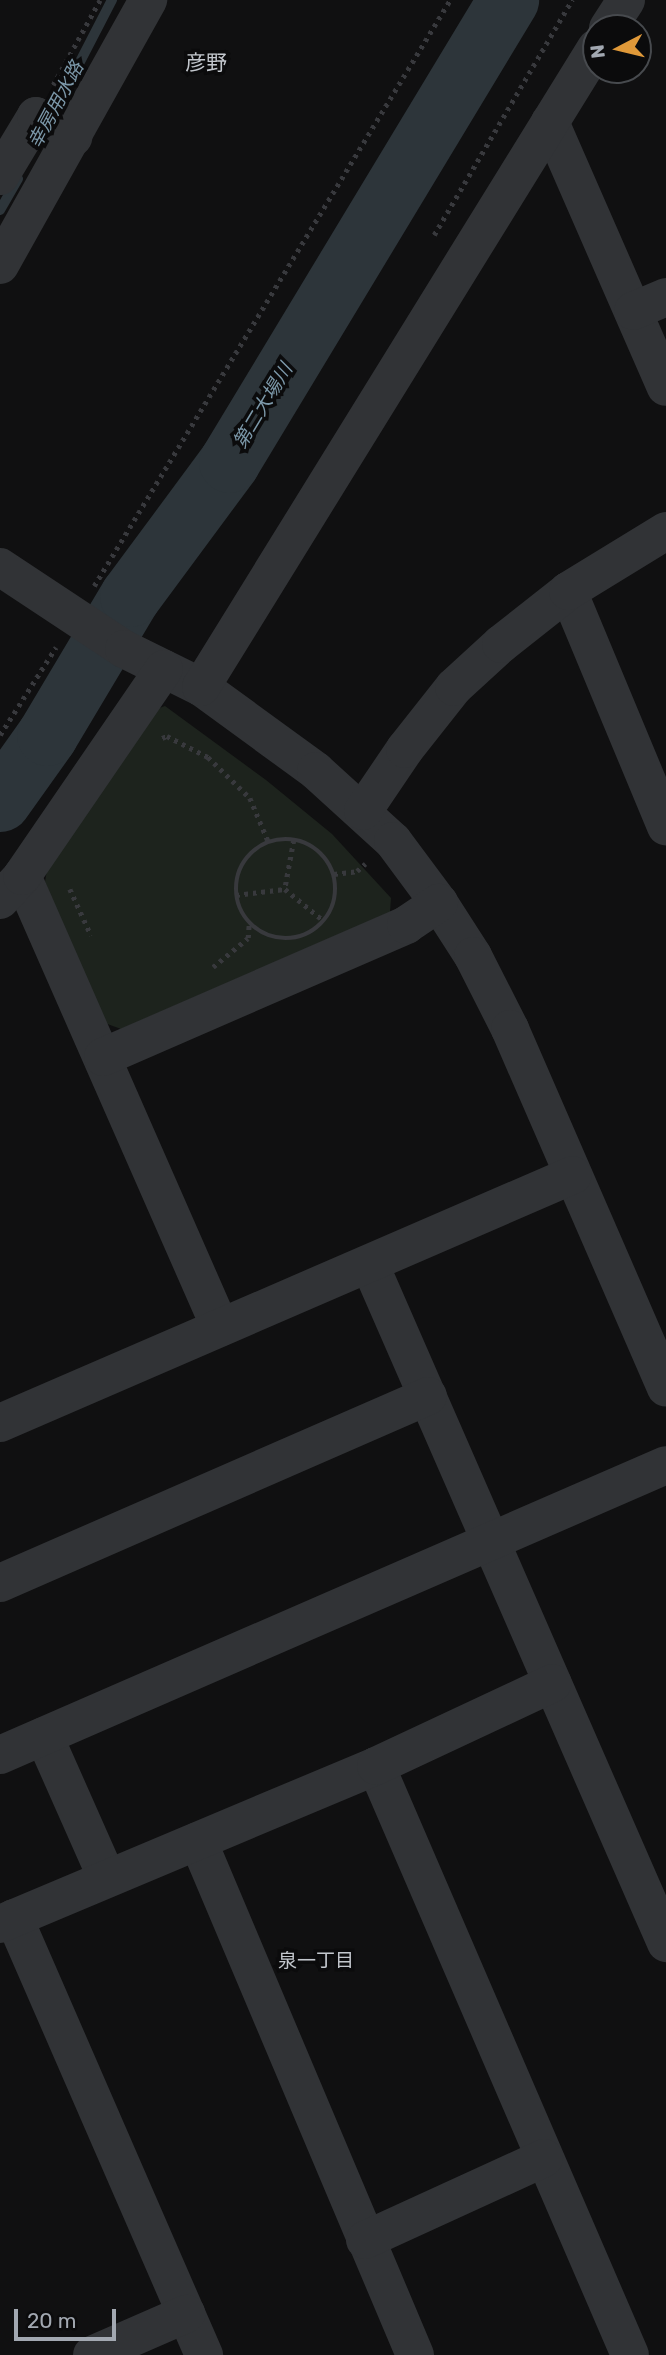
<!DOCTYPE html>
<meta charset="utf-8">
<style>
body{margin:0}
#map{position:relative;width:666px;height:2355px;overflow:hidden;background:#101011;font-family:Rubik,"Noto Sans JP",sans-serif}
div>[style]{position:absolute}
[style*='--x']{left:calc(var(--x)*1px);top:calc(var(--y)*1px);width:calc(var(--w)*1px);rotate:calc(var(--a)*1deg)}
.green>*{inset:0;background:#1d231d}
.stream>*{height:10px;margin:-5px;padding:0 5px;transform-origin:5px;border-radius:5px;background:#2d353a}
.river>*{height:61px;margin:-30.5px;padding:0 30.5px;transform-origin:30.5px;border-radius:30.5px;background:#2d353a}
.path>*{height:4.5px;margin-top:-2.25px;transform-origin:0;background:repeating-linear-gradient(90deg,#38393d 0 3.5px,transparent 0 8.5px)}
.path>.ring{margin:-2.25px;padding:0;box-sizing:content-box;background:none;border:4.5px solid #38393d;border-radius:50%}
.minor>*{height:38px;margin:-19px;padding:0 19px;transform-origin:19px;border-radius:19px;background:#313336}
span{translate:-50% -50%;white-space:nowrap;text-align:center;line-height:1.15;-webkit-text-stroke:7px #0b0b0c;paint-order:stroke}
.water-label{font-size:19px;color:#7c98a9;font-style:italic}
.neighbourhood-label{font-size:19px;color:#c3c7cd}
.quarter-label{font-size:21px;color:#c3c7cd}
.north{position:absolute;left:582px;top:14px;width:70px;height:70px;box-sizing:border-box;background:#0b0b0c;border:2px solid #474a4e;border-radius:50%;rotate:263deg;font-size:19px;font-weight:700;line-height:28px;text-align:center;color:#a2a8b1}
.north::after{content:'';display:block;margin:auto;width:24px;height:32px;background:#e09939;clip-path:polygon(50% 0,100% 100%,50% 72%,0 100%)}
.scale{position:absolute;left:14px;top:2309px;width:102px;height:32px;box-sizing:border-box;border:4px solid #a2a8b1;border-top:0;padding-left:9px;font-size:21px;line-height:24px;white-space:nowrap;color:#a2a8b1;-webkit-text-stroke:5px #0b0b0c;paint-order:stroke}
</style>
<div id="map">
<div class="green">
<i style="clip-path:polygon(165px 706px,266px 780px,332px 834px,391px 898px,390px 912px,121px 1029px,102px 1022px,45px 882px,48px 864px,149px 712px)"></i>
</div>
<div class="stream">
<i style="--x:52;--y:116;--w:131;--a:-62.7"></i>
<i style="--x:0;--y:210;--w:36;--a:-60"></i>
</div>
<div class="river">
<i style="--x:0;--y:801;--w:81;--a:-54.5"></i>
<i style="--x:47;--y:735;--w:162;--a:-59.2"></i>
<i style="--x:130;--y:596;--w:167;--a:-53.5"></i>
<i style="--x:229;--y:462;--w:540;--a:-58.87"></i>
</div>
<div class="path">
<i style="--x:53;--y:85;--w:97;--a:-61.1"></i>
<i style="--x:434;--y:235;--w:273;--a:-59.6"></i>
<i style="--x:94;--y:586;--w:686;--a:-58.72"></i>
<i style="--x:0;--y:735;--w:104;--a:-57.5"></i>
<i style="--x:162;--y:738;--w:5;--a:-22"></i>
<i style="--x:167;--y:736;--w:46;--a:27.1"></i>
<i style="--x:208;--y:757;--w:59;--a:44.3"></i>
<i style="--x:250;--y:798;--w:49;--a:67.1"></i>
<i class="ring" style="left:236px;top:839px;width:95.5px;height:95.5px"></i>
<i style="--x:294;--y:840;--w:50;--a:100.4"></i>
<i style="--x:285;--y:889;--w:50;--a:39.4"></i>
<i style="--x:334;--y:874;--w:23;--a:-7"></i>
<i style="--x:357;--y:871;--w:11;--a:-41"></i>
<i style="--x:70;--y:889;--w:51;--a:65.5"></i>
<i style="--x:236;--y:895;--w:49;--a:-7"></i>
<i style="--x:213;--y:967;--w:45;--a:-39.6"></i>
<i style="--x:248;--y:938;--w:14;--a:-86"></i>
</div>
<div class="minor">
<i style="--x:608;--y:28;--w:33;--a:-57"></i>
<i style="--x:550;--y:122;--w:289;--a:66.4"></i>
<i style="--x:0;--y:176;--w:70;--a:-59"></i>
<i style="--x:36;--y:116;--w:43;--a:29.6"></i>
<i style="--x:0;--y:265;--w:304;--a:-60.8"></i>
<i style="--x:633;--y:311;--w:36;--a:-23"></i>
<i style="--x:0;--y:567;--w:149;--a:33.5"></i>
<i style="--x:124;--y:649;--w:86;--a:26.3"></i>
<i style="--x:201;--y:687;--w:142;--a:36.1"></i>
<i style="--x:316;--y:771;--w:104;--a:42.3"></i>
<i style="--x:393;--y:841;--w:77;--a:53.4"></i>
<i style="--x:439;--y:903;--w:63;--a:57.3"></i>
<i style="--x:473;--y:956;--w:82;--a:63.1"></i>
<i style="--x:510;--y:1029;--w:391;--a:66.5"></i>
<i style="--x:568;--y:591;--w:255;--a:67.4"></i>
<i style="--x:201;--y:687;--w:751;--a:-58.28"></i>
<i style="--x:363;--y:811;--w:75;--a:-55.9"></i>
<i style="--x:405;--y:749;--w:79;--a:-51.7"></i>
<i style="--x:454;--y:687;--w:64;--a:-42.5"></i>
<i style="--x:501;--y:644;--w:85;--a:-38.3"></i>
<i style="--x:568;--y:591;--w:115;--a:-31.5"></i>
<i style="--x:22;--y:876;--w:493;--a:66.3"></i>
<i style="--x:0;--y:900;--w:33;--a:-47"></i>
<i style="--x:22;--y:876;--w:251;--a:-55.6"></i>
<i style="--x:103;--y:1057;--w:331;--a:-23.5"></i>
<i style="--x:406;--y:925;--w:40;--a:-34"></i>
<i style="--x:370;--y:1265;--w:740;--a:66.41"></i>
<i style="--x:0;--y:1423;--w:624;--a:-23.4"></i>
<i style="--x:0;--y:1583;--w:467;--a:-23.6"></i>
<i style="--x:44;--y:1736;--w:155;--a:66.1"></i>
<i style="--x:0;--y:1755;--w:726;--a:-23.53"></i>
<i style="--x:376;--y:1766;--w:641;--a:66.67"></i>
<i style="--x:198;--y:1841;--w:558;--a:67.11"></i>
<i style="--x:14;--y:1918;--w:477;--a:66.5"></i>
<i style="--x:0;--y:1924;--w:408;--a:-22.8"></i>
<i style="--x:376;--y:1766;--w:195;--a:-25.1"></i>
<i style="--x:365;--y:2240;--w:197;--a:-24.6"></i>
<i style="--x:92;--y:2355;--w:103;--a:-23.6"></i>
</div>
<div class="water-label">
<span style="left:56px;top:105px;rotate:-62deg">幸房用水路</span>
<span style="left:263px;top:406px;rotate:-59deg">第二大場川</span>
</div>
<div class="neighbourhood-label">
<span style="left:316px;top:1961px">泉一丁目</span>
</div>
<div class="quarter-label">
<span style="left:206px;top:63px">彦野</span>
</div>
<div class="north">N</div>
<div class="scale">20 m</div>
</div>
